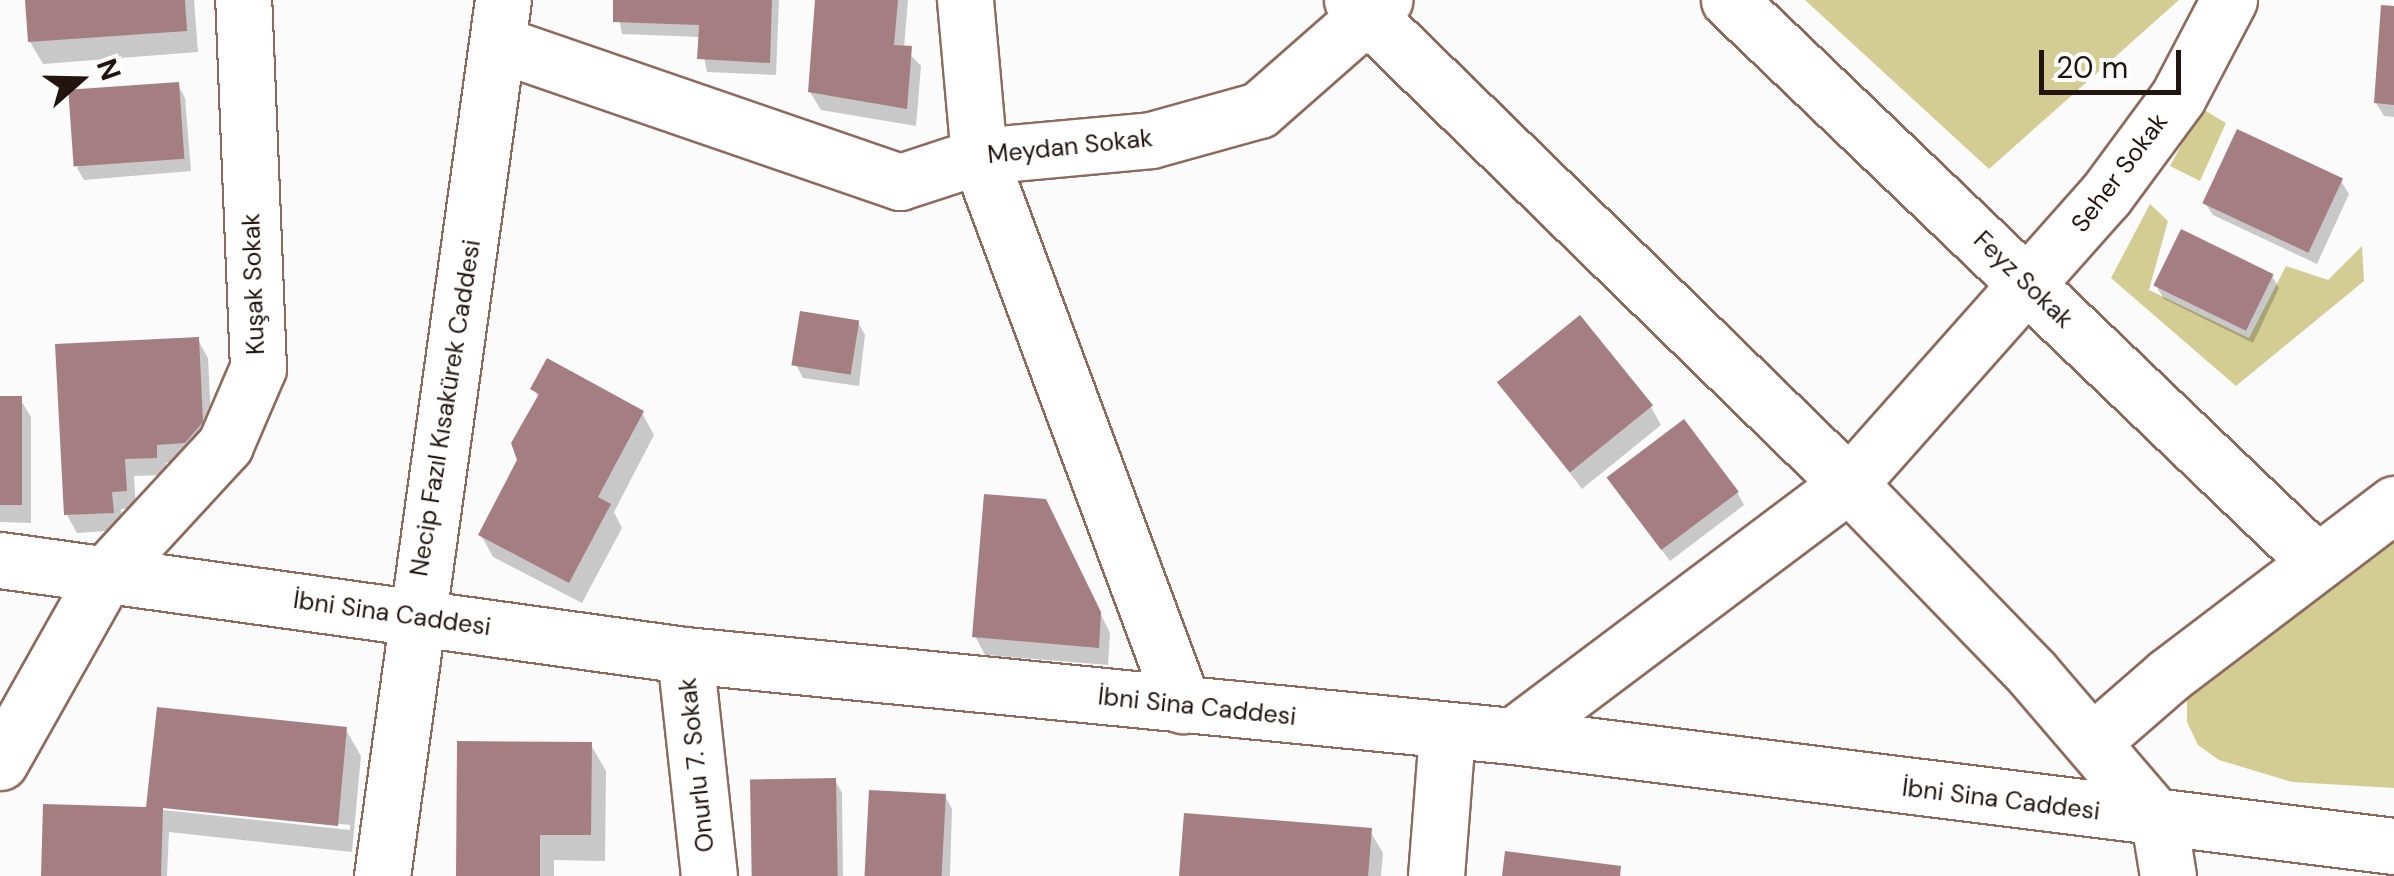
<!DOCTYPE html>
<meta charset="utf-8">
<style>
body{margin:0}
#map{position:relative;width:2394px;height:876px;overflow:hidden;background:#fbfbfb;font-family:"DM Sans",sans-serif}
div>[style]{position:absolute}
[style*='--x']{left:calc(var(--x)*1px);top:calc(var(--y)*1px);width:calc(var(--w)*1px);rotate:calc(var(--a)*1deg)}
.green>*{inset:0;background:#d3cd93}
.shadow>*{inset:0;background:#0003}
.building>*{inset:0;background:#a57e84;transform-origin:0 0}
.roads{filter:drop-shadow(2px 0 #8d6a5e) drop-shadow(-2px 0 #8d6a5e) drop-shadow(0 2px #8d6a5e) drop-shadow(0 -2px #8d6a5e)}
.minor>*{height:55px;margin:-27.5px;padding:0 27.5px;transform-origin:27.5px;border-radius:27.5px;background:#fff}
.tertiary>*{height:55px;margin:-27.5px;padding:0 27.5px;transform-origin:27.5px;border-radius:27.5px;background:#fff}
span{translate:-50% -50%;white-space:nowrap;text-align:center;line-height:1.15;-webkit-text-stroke:8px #fff;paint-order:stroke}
.street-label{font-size:25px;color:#221510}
.north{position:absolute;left:30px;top:30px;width:100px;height:100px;-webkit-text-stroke:8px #fff;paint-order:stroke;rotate:70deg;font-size:28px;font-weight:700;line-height:40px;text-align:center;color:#221510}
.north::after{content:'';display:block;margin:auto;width:35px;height:45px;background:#221510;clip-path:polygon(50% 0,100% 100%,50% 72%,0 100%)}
.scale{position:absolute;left:2039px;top:50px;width:142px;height:45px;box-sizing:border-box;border:5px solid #221510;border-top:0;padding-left:12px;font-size:30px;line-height:35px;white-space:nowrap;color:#221510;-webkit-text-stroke:8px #fff;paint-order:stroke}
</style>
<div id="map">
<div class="green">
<i style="clip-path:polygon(1805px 0,2179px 0,1989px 169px)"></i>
<i style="clip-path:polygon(2201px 108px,2226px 123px,2200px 181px,2170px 166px)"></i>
<i style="clip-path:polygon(2150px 204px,2168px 221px,2149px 290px,2249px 338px,2286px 266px,2328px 280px,2362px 246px,2364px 281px,2236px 386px,2111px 278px)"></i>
<i style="clip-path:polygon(2394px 537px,2394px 788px,2292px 782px,2219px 760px,2198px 745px,2187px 722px,2187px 700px,2197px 681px)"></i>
</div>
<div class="shadow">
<i style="clip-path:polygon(27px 0,194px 0,198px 52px,43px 64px,30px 42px)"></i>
<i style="clip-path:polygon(616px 0,779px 0,776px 75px,707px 72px,700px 37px,622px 34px)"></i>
<i style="clip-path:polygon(817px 0,908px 0,904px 48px,921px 66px,916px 126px,821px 110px,810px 92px)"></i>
<i style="clip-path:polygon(2394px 9px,2394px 117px,2384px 116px,2376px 103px)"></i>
<i style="clip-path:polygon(178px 85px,185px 98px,191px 171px,84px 180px,77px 168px)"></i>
<i style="clip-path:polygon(2341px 181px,2349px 194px,2317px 264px,2213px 215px,2205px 203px)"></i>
<i style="clip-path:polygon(2272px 276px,2279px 288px,2253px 343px,2164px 299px,2156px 286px)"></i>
<i style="clip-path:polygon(858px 322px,865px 335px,859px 386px,803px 378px,796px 365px)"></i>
<i style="clip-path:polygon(198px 340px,208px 358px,212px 441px,195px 461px,166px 463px,166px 475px,134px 476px,136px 508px,121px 509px,123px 530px,77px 533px,67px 515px)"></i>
<i style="clip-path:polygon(1501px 382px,1651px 407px,1661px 425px,1582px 489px)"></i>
<i style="clip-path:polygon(533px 388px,642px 413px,654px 435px,614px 512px,622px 528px,582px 603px,493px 557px,481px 535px,520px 460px,539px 399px)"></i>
<i style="clip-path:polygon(0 399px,20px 399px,31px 417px,31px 523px,0 522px)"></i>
<i style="clip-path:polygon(1617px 491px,1737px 492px,1744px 505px,1670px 561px)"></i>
<i style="clip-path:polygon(1055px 521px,1110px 633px,1108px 665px,985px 655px,975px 636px)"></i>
<i style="clip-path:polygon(evenodd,346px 730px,361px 756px,352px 852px,169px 832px,167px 876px,43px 876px,151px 810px,346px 730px,163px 805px,350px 825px,350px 830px,163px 810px,163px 805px)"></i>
<i style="clip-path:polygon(591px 745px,606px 771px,605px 861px,554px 860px,554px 876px,458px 876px)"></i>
<i style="clip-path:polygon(835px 780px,842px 793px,843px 876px,754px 876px)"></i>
<i style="clip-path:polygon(945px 796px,952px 809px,950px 876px,868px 876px)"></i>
<i style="clip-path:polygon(1370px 831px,1383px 853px,1381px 876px,1182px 876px)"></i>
</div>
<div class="building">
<i style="clip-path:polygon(25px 0,185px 0,187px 31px,28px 42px)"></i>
<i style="clip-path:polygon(613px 0,772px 0,770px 63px,697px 59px,699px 25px,613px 22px)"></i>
<i style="clip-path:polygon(815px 0,898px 0,894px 45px,912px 46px,907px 109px,808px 92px)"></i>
<i style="clip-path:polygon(2381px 5px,2394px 6px,2394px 105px,2374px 103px)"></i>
<i style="left:179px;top:82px;width:77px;height:111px;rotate:86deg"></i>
<i style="left:2237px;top:129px;width:117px;height:82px;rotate:25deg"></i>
<i style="left:2181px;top:229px;width:103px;height:63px;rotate:26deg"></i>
<i style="left:800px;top:311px;width:60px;height:55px;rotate:9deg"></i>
<i style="left:1580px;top:315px;width:116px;height:107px;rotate:51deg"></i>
<i style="clip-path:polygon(199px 337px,203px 422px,185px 443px,157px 445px,157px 458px,125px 459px,127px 491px,112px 492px,114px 513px,64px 515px,55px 344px)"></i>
<i style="clip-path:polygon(547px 358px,644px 411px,598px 497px,611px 504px,569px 583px,478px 535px,517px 460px,511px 443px,539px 394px,530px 389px)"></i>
<i style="left:0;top:396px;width:22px;height:109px"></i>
<i style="left:1684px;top:419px;width:91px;height:97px;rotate:53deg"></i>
<i style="clip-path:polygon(984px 494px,1046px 499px,1101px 612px,1099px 648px,972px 637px)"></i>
<i style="clip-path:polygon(157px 707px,347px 727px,338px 826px,163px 808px,161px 876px,41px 876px,43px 804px,146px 807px)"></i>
<i style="clip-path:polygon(457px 741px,592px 742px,591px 835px,540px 835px,540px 876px,456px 876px)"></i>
<i style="left:836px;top:778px;width:98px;height:86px;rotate:89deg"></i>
<i style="left:869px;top:790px;width:77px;height:86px;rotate:3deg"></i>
<i style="clip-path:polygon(1184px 813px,1372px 828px,1368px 876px,1179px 876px)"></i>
<i style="clip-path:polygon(1505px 851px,1621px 866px,1620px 876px,1502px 876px)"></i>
</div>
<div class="roads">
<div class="minor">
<i style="--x:965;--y:0;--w:157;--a:84.9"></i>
<i style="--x:979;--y:156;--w:586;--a:69.62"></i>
<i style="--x:1352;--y:0;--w:694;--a:44.24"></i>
<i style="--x:1849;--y:484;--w:263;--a:45.9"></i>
<i style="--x:2032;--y:673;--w:195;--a:49.4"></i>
<i style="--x:2159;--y:821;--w:56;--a:80.7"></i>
<i style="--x:499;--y:44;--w:424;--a:19"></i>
<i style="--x:900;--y:182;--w:83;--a:-18.2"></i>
<i style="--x:979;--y:156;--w:173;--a:-5.3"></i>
<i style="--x:1151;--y:140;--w:112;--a:-15.5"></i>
<i style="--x:1259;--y:110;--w:167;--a:-41.3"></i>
<i style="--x:685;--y:655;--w:222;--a:83.8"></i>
<i style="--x:1513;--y:736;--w:420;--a:-36.9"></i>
<i style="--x:1849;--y:484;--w:385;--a:-48.4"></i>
<i style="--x:2105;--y:196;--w:123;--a:-53.6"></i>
<i style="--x:2178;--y:97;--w:110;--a:-62.3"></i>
<i style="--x:2092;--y:742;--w:102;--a:-41"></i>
<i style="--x:2169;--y:675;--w:283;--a:-37.2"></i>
<i style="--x:0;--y:762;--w:216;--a:-60.6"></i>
<i style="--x:106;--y:574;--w:176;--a:-47.3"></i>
<i style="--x:225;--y:445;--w:84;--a:-66.8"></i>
<i style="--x:258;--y:368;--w:368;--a:-92.3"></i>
<i style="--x:1436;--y:876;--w:143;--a:-85.6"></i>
</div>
<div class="tertiary">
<i style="--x:1729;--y:0;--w:812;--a:43.7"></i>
<i style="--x:0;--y:560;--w:692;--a:7.9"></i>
<i style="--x:685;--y:655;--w:832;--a:5.59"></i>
<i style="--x:1513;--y:736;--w:888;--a:7.12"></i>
<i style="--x:382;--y:876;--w:884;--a:-82.14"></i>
</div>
</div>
<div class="street-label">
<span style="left:1070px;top:147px;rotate:-6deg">Meydan Sokak</span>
<span style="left:2120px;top:173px;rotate:-53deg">Seher Sokak</span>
<span style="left:2023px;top:280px;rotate:44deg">Feyz Sokak</span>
<span style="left:254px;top:284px;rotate:-92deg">Kuşak Sokak</span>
<span style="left:446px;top:408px;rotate:-81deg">Necip Fazıl Kısakürek Caddesi</span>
<span style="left:392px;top:614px;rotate:8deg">İbni Sina Caddesi</span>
<span style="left:1197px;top:707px;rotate:6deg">İbni Sina Caddesi</span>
<span style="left:697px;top:765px;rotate:-96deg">Onurlu 7. Sokak</span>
<span style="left:2001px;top:800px;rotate:7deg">İbni Sina Caddesi</span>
</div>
<div class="north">N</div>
<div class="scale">20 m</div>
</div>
